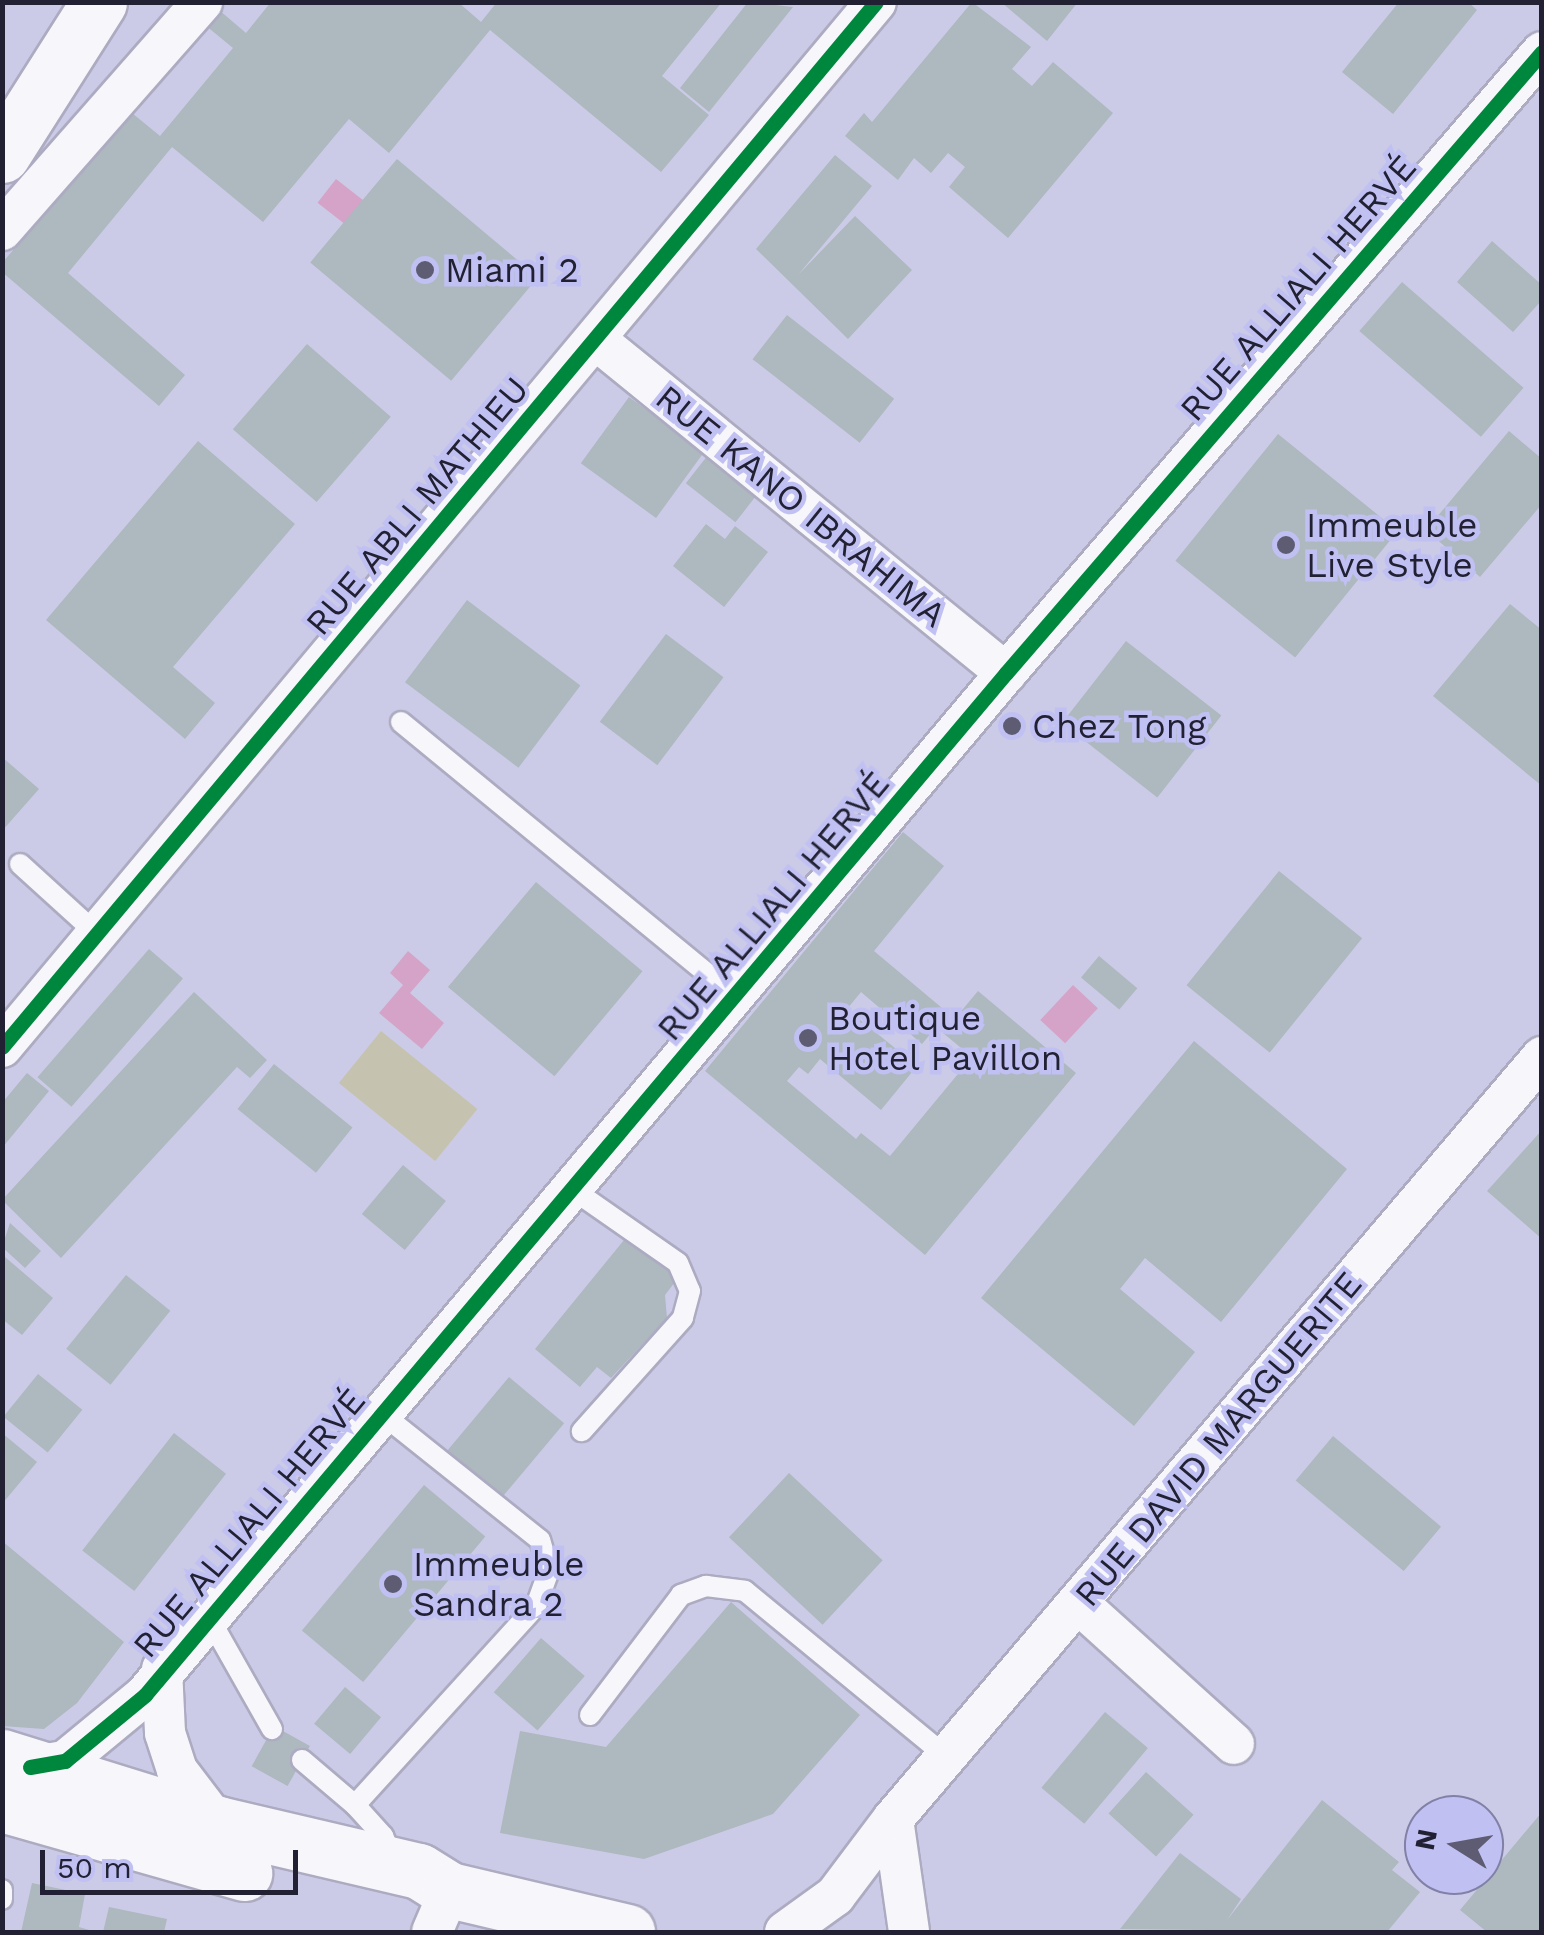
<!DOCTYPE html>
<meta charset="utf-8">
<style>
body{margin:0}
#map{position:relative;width:1544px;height:1935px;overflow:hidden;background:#cccbe7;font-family:"Work Sans",sans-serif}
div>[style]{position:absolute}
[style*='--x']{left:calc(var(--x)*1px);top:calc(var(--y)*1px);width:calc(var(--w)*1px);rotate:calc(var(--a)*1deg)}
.green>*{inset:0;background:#c5c3af;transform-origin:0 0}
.water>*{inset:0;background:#d4a3c7;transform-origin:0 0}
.building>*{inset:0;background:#adb8bf;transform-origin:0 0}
.roads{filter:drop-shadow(2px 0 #acabc1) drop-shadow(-2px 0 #acabc1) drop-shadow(0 2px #acabc1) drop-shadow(0 -2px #acabc1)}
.lane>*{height:20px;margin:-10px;padding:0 10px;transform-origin:10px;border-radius:10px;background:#f7f7fb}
.street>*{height:40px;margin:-20px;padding:0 20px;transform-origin:20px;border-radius:20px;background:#f7f7fb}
.secondary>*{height:55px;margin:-27.5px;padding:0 27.5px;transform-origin:27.5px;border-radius:27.5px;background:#f7f7fb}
.highway>*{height:55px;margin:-27.5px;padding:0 27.5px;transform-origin:27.5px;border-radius:27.5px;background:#f7f7fb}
.cycleway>*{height:15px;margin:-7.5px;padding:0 7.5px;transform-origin:7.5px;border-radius:7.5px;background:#00873e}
.dots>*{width:28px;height:28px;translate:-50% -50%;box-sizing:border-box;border:5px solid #c1c0f2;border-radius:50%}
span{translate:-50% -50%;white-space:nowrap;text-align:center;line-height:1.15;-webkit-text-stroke:9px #c1c0f2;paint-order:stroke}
.poi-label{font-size:35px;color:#212133}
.left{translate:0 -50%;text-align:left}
.street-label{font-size:35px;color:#212133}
.frame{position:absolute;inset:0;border:5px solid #212133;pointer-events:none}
.north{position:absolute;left:1404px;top:1795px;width:100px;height:100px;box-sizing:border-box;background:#c1c0f2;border:2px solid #8180a6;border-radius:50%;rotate:281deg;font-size:28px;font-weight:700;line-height:40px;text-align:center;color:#212133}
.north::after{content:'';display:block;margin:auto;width:35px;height:45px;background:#5d5c72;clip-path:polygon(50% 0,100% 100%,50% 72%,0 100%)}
.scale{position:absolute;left:40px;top:1850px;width:258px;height:45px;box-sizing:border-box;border:5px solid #212133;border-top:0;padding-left:12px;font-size:30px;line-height:35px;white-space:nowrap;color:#212133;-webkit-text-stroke:8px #c1c0f2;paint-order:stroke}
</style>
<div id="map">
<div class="green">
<i style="left:381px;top:1031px;width:124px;height:67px;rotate:39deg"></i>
</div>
<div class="water">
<i style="left:336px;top:179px;width:52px;height:30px;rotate:38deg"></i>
<i style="clip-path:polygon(408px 951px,430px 970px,410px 993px,444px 1023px,422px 1049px,379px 1013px,403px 985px,390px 973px)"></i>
<i style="left:1073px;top:985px;width:34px;height:48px;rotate:43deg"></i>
</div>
<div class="building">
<i style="clip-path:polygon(271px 2px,458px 2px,481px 22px,497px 2px,722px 2px,662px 76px,709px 115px,661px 172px,490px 30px,389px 153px,349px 119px,263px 222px,172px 147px,68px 273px,185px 375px,159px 406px,2px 272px,2px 263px,132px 113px,160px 136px,233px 48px,205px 25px,219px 10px,246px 33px)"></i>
<i style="clip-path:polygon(748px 2px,793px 7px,709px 112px,680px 88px)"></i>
<i style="clip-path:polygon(972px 2px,1031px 47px,1012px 69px,1032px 86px,1053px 62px,1113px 113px,1008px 238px,949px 187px,965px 167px,948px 153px,931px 173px,914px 158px,898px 180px,845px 136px,864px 113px,872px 122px)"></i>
<i style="clip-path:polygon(1001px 2px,1078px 2px,1047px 41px)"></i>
<i style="clip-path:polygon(1399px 2px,1468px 2px,1477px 10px,1393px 114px,1342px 72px)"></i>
<i style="clip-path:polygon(835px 155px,872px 186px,798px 275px,855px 216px,912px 270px,848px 339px,756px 249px)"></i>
<i style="left:397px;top:159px;width:184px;height:135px;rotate:40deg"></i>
<i style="clip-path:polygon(1492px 241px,1542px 285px,1542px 300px,1513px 332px,1457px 282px)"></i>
<i style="left:1402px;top:282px;width:161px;height:65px;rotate:41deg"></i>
<i style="left:787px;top:315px;width:136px;height:56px;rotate:38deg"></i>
<i style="left:307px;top:344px;width:111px;height:113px;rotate:41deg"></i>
<i style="left:629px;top:397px;width:93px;height:82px;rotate:36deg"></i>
<i style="clip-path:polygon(1509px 431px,1542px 459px,1542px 504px,1480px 577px,1426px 530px)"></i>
<i style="left:1278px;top:434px;width:154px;height:163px;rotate:39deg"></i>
<i style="clip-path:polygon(198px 441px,295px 524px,173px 667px,215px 703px,185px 739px,46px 620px)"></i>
<i style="left:708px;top:455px;width:63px;height:36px;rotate:38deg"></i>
<i style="clip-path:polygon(706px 524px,725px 539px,735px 526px,768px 552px,724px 607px,673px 566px)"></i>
<i style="left:467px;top:600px;width:142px;height:103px;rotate:37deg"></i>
<i style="clip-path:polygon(1510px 604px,1542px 630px,1542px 786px,1433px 696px)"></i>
<i style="left:666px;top:634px;width:72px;height:110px;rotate:37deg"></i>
<i style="left:1126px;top:641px;width:121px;height:104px;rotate:38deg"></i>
<i style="clip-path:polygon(2px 757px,39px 789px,2px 831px)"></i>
<i style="clip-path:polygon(903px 832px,944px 866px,874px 951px,948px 1013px,922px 1044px,861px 992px,847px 1009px,917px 1066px,881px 1110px,820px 1059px,808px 1074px,799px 1067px,787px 1081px,856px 1139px,861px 1133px,890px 1156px,972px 1057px,943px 1033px,978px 991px,1076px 1073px,925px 1255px,705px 1071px)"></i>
<i style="left:1279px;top:871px;width:107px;height:147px;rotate:39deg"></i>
<i style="left:536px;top:882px;width:139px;height:137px;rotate:40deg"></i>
<i style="left:149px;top:949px;width:45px;height:170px;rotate:41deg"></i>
<i style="left:1099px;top:956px;width:50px;height:28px;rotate:40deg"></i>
<i style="clip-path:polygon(194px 992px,267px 1060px,250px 1078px,237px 1067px,61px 1258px,2px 1200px)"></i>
<i style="clip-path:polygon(1194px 1041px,1347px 1169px,1221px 1322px,1145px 1258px,1120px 1289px,1195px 1352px,1134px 1426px,981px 1298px)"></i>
<i style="left:274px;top:1064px;width:101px;height:58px;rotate:39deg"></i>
<i style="clip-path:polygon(27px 1073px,49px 1091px,2px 1148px,2px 1103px)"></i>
<i style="clip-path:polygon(1542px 1130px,1542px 1239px,1487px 1191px)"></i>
<i style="left:403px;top:1165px;width:56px;height:64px;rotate:40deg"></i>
<i style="clip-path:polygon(10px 1223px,41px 1251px,25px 1268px,2px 1247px)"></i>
<i style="clip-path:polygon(624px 1240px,678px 1278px,665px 1295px,667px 1318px,611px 1378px,597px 1367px,580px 1387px,535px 1349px)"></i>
<i style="clip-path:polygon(5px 1257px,53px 1298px,22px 1335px,2px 1319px)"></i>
<i style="left:126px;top:1275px;width:57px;height:95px;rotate:39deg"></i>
<i style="left:38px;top:1374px;width:57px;height:55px;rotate:39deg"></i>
<i style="left:509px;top:1377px;width:72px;height:102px;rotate:40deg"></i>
<i style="clip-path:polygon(2px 1433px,37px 1462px,2px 1504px)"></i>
<i style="left:174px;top:1433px;width:66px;height:149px;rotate:38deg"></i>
<i style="left:1333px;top:1436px;width:141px;height:58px;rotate:40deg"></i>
<i style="left:789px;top:1473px;width:128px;height:88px;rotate:43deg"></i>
<i style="left:424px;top:1485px;width:80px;height:190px;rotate:40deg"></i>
<i style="clip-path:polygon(2px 1541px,124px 1642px,77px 1703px,44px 1729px,2px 1726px)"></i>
<i style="clip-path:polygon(731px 1602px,860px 1715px,773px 1814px,644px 1859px,500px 1833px,520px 1731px,606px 1747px)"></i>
<i style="left:541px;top:1638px;width:58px;height:72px;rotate:41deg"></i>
<i style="left:345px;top:1687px;width:47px;height:48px;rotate:40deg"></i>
<i style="left:1105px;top:1712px;width:56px;height:99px;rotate:40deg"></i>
<i style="left:274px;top:1726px;width:41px;height:46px;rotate:29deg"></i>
<i style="left:1146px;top:1772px;width:64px;height:56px;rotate:42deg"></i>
<i style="clip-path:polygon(1322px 1800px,1399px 1862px,1392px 1870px,1420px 1892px,1387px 1932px,1120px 1929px,1180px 1853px,1241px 1899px,1227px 1920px)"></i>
<i style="clip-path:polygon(1542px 1812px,1542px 1932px,1487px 1932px,1460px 1910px)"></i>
<i style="clip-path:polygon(32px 1883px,85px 1894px,79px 1927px,96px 1932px,21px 1932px)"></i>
<i style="clip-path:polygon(109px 1907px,167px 1919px,164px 1932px,103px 1932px)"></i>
</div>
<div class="roads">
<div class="lane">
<i style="--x:401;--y:722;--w:435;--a:39.4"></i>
<i style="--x:20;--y:864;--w:104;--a:42.3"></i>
<i style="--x:572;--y:1189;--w:129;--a:34.9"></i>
<i style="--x:678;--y:1263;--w:30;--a:67"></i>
<i style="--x:690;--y:1291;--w:28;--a:105"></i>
<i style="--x:683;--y:1318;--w:152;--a:131.8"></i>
<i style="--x:208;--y:1616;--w:130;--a:60.5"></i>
<i style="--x:590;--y:1715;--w:151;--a:-52.8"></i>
<i style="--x:681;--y:1595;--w:27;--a:-20"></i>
<i style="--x:706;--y:1586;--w:39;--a:7"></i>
<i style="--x:745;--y:1591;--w:261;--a:39.4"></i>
<i style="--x:302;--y:1760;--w:70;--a:40.3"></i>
<i style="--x:355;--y:1805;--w:42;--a:47.9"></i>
<i style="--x:383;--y:1836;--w:25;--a:67"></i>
<i style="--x:355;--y:1805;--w:269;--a:-47.7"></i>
<i style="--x:536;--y:1606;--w:37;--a:-70"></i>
<i style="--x:549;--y:1571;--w:32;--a:-106"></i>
<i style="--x:540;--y:1540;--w:203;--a:-141.4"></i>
<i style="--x:2;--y:1890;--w:9;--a:90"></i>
</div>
<div class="street">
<i style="--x:2;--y:230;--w:303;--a:-48.7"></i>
<i style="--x:595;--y:339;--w:530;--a:39.1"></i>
<i style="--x:2;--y:1047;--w:1362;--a:-50.09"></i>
<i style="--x:1078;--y:1603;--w:210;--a:42.1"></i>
<i style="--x:162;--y:1669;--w:64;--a:87.3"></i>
<i style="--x:165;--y:1733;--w:39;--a:72"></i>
<i style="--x:177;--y:1770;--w:68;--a:52.8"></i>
<i style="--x:30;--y:1767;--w:36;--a:-10"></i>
<i style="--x:65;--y:1761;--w:104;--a:-39.5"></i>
<i style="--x:145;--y:1695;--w:1336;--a:-49.89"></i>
<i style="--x:1006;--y:673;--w:820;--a:-49.2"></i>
<i style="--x:893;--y:1819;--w:114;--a:81.9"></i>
<i style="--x:432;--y:1932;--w:46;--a:-66.8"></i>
<i style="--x:785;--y:1932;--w:62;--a:-35.8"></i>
<i style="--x:835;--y:1896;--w:96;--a:-53"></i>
<i style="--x:893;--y:1819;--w:1001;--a:-49.58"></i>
</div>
<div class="secondary">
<i style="--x:2;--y:1757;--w:226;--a:17.2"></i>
<i style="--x:218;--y:1824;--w:206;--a:13.2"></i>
<i style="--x:419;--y:1871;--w:36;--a:32"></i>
<i style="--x:450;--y:1890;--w:182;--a:13.3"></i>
</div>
<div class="highway">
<i style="--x:2;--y:155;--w:181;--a:-57.6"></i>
<i style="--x:2;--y:1804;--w:252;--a:15.9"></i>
</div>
</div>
<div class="cycleway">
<i style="--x:2;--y:1047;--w:1362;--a:-50.09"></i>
<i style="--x:30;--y:1767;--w:36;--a:-10"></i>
<i style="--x:65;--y:1761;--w:104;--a:-39.5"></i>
<i style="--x:145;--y:1695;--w:1336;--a:-49.89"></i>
<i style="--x:1006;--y:673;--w:820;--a:-49.2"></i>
</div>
<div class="dots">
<i style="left:425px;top:270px;background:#5d5c72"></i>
<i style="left:1286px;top:545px;background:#5d5c72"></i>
<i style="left:1012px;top:726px;background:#5d5c72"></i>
<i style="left:808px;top:1038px;background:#5d5c72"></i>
<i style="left:393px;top:1584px;background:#5d5c72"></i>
</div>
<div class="poi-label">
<span class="left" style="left:445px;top:270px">Miami 2</span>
<span class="left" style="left:1306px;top:545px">Immeuble<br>Live Style</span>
<span class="left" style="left:1032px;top:726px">Chez Tong</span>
<span class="left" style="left:828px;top:1038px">Boutique<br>Hotel Pavillon</span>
<span class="left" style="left:413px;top:1584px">Immeuble<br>Sandra 2</span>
</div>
<div class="street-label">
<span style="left:1298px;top:288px;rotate:-49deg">RUE ALLIALI HERVÉ</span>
<span style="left:417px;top:506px;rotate:-50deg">RUE ABLI MATHIEU</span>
<span style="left:801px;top:506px;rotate:39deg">RUE KANO IBRAHIMA</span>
<span style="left:773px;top:906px;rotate:-50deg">RUE ALLIALI HERVÉ</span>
<span style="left:1218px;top:1439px;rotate:-50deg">RUE DAVID MARGUERITE</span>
<span style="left:249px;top:1523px;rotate:-50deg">RUE ALLIALI HERVÉ</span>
</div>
<div class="frame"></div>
<div class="north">N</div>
<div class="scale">50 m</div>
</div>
